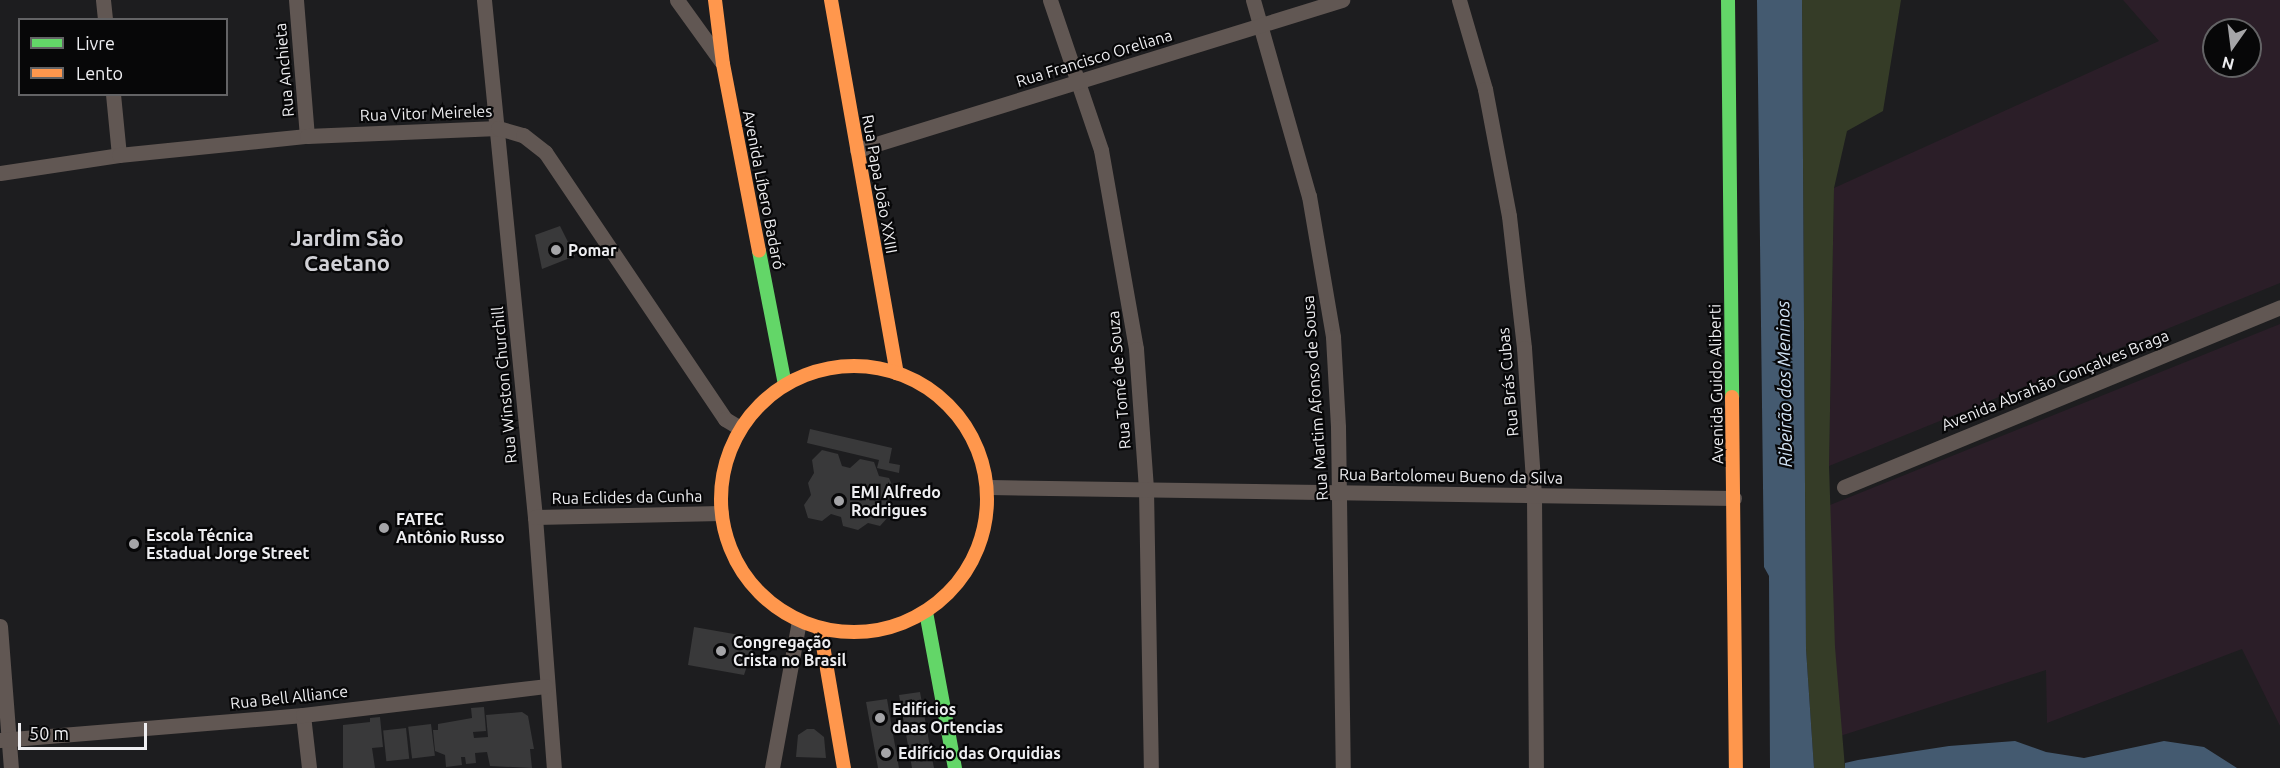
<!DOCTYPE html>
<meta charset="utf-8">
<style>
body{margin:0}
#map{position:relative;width:2280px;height:768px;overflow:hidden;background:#1d1d1f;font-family:Ubuntu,sans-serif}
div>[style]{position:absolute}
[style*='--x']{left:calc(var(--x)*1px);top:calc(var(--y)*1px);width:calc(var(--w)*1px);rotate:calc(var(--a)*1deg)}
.industrial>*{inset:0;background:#2b1e28}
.green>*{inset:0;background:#353c27}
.water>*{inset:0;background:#445a70}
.building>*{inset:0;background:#39393a;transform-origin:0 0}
.street>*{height:15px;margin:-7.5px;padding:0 7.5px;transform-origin:7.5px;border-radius:7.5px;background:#615753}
.fast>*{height:14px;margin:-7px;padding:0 7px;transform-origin:7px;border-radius:7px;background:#63d668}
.slow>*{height:14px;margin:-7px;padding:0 7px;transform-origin:7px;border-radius:7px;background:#ff974d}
.slow>.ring{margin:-7px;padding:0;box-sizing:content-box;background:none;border:14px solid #ff974d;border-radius:50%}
.dots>*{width:16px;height:16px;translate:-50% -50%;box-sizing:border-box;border:3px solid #070708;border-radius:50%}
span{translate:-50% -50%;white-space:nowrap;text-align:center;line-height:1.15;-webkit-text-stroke:4.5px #070708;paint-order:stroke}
.street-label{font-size:16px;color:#eeeef1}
.poi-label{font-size:16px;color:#eeeef1;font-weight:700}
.left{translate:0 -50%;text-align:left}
.water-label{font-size:18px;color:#d4e6f8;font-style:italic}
.district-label{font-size:22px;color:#d1d1d6;font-weight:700}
.legend{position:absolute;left:18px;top:18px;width:210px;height:78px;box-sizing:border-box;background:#070708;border:2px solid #636365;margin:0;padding:8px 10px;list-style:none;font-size:18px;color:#eeeef1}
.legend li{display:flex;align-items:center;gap:12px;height:30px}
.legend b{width:30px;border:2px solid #636365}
.north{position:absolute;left:2202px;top:18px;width:60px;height:60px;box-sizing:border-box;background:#070708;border:2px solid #636365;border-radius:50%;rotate:194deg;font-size:16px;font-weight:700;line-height:24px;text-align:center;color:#eeeef1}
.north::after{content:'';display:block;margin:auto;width:21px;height:27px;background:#a5a5a8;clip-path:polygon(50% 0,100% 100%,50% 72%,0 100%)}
.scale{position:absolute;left:18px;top:723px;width:129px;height:27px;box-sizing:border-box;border:3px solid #eeeef1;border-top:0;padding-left:8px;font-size:18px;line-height:21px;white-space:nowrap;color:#eeeef1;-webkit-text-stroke:4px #070708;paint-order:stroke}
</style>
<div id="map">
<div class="industrial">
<i style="clip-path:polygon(evenodd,2123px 0,2280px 0,2280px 283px,1829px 466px,1834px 188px,2159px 41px,2123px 0,2214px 30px,2250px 30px,2250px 66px,2214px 66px,2214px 30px)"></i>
<i style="clip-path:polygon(2280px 324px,2280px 726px,2242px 649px,2047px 723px,2046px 670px,1837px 737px,1820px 509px)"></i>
</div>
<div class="green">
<i style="clip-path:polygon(1802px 0,1901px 0,1883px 111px,1847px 131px,1834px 188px,1829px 466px,1835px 647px,1845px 768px,1814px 768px,1806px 649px)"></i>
</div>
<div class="water">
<i style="clip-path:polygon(1757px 0,1802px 0,1806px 649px,1814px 768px,1770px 768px,1769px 576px,1764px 567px)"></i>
<i style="clip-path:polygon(2015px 741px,2046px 752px,2084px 758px,2164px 741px,2204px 747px,2237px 768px,1845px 768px,1845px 763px,1858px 760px,1949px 746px)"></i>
</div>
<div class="building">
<i style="clip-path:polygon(560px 226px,575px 256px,542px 269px,535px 235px)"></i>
<i style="clip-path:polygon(810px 429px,892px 448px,889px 463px,900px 465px,899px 473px,877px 468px,879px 460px,807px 443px)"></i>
<i style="clip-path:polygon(822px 450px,838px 454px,842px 466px,850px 468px,860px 459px,874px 462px,879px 476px,889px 478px,895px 492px,886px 502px,889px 516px,880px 526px,868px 523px,858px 530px,843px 526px,841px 517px,831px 514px,822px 521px,808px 518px,804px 505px,811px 495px,808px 483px,814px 473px,812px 460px)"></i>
<i style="clip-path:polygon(694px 627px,751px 637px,751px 648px,755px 654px,753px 666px,747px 666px,744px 675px,688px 665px)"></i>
<i style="clip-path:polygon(920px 692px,933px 763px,934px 768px,912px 768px,899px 695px)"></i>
<i style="clip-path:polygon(887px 699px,893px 734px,899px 768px,878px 768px,866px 702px)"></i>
<i style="clip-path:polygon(484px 707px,486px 731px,473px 732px,474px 738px,488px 737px,486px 715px,522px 712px,528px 716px,534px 749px,530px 749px,532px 768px,490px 766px,487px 752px,475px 753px,476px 763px,466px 764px,465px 757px,461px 757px,462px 765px,446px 767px,445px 755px,435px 751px,433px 730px,438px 730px,438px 724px,472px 718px,471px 708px)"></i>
<i style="clip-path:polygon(380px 717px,383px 747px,372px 748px,375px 768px,343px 768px,343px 725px,370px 722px,370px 718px)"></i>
<i style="left:431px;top:724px;width:32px;height:23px;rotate:83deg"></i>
<i style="left:406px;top:728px;width:31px;height:23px;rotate:84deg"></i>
<i style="clip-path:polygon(807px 729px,814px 729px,824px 737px,826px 758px,796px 757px,798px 735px)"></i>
</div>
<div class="street">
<i style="--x:103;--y:0;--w:20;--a:84"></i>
<i style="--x:296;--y:0;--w:136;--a:85.4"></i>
<i style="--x:484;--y:0;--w:520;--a:84.37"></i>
<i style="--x:535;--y:517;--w:252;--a:85.7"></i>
<i style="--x:677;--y:0;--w:75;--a:54.2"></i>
<i style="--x:1050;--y:0;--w:158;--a:71.2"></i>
<i style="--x:1101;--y:150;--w:202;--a:80"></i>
<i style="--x:1136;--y:349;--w:140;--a:85.9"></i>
<i style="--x:1146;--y:489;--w:279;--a:89"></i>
<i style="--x:1253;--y:0;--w:204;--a:74.1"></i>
<i style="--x:1309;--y:196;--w:143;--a:80.3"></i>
<i style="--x:1333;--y:337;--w:90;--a:86.8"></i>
<i style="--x:1338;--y:427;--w:341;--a:89.2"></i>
<i style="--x:1459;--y:0;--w:93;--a:73.7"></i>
<i style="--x:1485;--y:89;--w:129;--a:79.3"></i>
<i style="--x:1509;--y:216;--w:133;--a:83.5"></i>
<i style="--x:1524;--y:348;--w:147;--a:86.1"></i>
<i style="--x:1534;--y:495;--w:273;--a:89.6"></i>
<i style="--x:113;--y:94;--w:61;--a:84.4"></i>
<i style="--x:857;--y:150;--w:508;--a:-17.19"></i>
<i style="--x:0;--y:173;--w:120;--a:-8.6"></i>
<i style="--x:119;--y:155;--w:189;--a:-5.8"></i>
<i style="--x:307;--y:136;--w:191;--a:-2.4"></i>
<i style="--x:498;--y:128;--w:26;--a:16"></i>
<i style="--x:523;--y:135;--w:28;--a:38"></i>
<i style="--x:545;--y:152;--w:322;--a:56"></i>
<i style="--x:725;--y:419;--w:17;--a:31"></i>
<i style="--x:989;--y:487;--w:745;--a:0.85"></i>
<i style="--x:1844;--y:487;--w:472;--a:-22.4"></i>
<i style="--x:535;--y:517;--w:186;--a:-1.2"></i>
<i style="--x:0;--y:626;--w:142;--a:85.6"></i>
<i style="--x:303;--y:715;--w:53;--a:83.5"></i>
<i style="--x:0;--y:740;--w:304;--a:-4.7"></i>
<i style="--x:303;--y:715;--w:244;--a:-6.8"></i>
<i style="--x:772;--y:768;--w:149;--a:-79.6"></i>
</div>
<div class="fast">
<i style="--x:1728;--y:0;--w:397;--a:89.4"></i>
<i style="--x:759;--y:251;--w:136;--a:79"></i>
<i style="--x:926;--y:612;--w:159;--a:79.5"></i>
</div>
<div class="slow">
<i style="--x:715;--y:0;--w:64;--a:82.9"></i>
<i style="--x:723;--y:64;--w:190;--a:79.1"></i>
<i style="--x:831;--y:0;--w:379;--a:80"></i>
<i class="ring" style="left:721px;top:366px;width:252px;height:252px"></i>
<i style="--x:1732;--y:397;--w:371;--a:89.4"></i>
<i style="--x:820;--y:628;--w:142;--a:80.3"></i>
</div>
<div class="dots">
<i style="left:556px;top:250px;background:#a5a5a8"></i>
<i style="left:839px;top:501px;background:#a5a5a8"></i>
<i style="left:384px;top:528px;background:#a5a5a8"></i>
<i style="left:134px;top:544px;background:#a5a5a8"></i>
<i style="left:721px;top:651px;background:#a5a5a8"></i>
<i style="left:880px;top:718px;background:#a5a5a8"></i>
<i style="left:886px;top:753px;background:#a5a5a8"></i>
</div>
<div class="street-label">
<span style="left:1094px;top:58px;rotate:-17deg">Rua Francisco Oreliana</span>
<span style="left:284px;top:70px;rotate:-95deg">Rua Anchieta</span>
<span style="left:426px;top:113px;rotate:-2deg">Rua Vitor Meireles</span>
<span style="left:880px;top:184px;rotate:80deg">Rua Papa João XXIII</span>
<span style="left:764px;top:190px;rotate:79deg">Avenida Líbero Badaró</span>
<span style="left:1119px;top:380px;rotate:-95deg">Rua Tomé de Souza</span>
<span style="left:2055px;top:380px;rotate:-22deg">Avenida Abrahão Gonçalves Braga</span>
<span style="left:1508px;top:382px;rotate:-95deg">Rua Brás Cubas</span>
<span style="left:1716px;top:384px;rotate:-91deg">Avenida Guido Aliberti</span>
<span style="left:504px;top:385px;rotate:-95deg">Rua Winston Churchill</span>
<span style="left:1315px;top:398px;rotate:-94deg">Rua Martim Afonso de Sousa</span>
<span style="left:1451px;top:476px;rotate:1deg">Rua Bartolomeu Bueno da Silva</span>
<span style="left:627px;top:497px;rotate:-1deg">Rua Eclides da Cunha</span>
<span style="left:289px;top:697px;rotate:-6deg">Rua Bell Alliance</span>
</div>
<div class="poi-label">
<span class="left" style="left:568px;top:250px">Pomar</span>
<span class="left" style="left:851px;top:501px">EMI Alfredo<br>Rodrigues</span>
<span class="left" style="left:396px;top:528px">FATEC<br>Antônio Russo</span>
<span class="left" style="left:146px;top:544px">Escola Técnica<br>Estadual Jorge Street</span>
<span class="left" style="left:733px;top:651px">Congregação<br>Crista no Brasil</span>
<span class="left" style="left:892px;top:718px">Edifícios<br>daas Ortencias</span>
<span class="left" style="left:898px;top:753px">Edifício das Orquidias</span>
</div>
<div class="water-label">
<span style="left:1784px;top:384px;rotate:-91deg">Ribeirão dos Meninos</span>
</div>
<div class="district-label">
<span style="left:347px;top:250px">Jardim São<br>Caetano</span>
</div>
<ul class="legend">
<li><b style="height:8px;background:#63d668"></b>Livre</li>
<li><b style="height:8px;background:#ff974d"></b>Lento</li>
</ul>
<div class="north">N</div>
<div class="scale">50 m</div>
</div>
